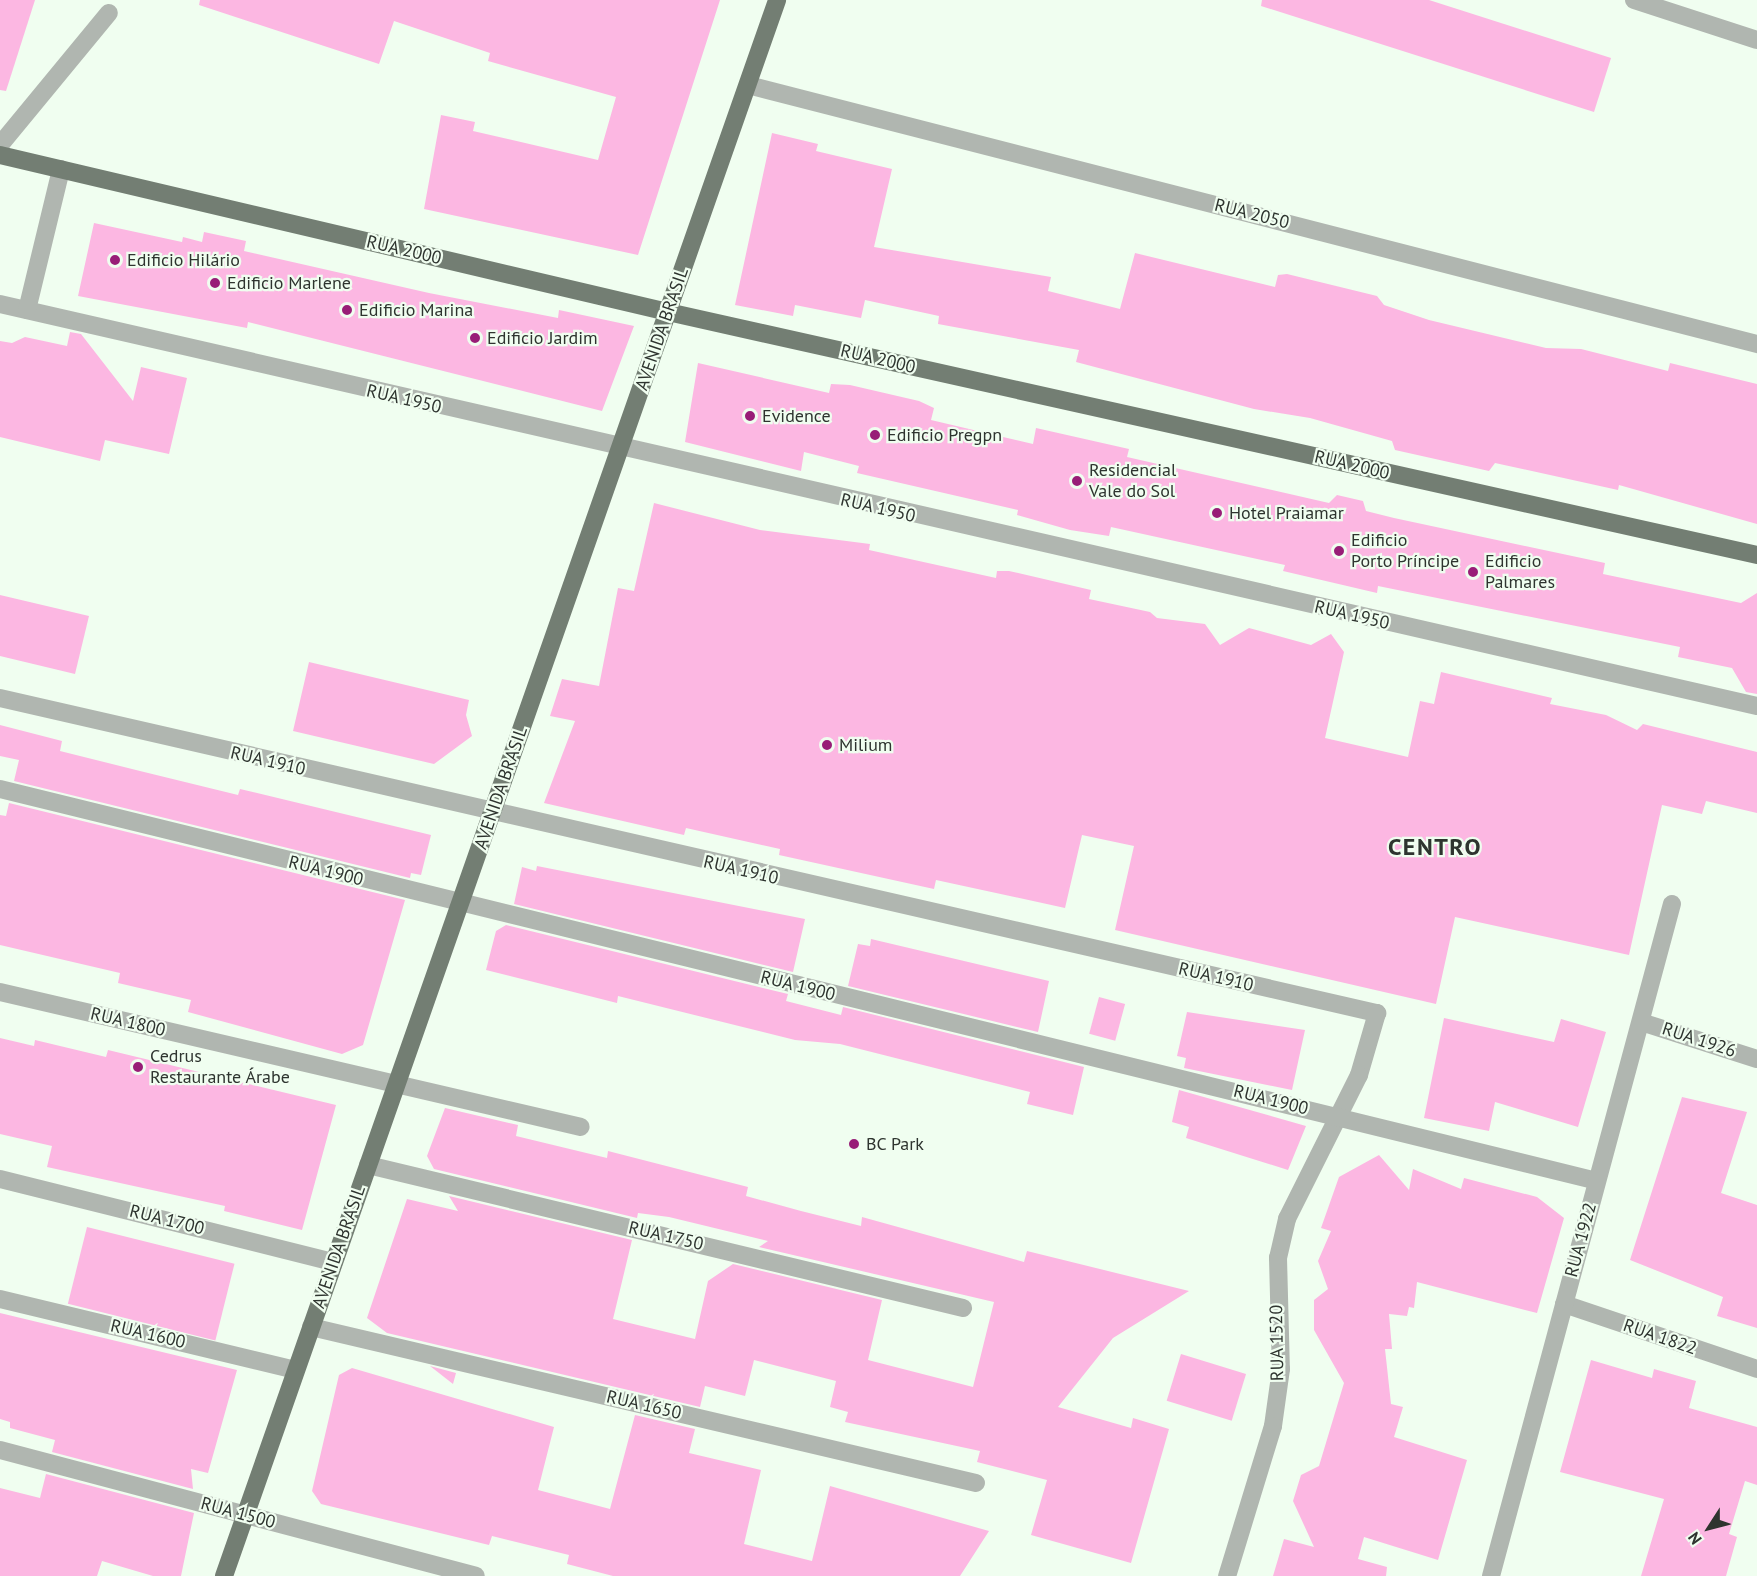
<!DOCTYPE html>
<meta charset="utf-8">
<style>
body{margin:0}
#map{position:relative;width:1757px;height:1576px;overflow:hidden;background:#f0fef0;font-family:"PT Sans",sans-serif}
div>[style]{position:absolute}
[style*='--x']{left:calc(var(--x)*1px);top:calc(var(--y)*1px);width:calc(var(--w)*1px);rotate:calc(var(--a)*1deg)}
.building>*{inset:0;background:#fcb7e2;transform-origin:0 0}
.minor>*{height:18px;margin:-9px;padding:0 9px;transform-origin:9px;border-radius:9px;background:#b0b6b0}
.major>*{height:18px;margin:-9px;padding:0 9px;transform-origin:9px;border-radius:9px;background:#737e73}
.dots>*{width:16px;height:16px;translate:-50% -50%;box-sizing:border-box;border:3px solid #f0fef0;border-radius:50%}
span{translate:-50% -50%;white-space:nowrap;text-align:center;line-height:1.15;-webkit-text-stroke:4.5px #f0fef0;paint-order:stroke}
.street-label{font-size:18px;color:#2e342f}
.poi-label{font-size:18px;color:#2e342f}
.left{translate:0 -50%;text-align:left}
.district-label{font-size:24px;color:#2e342f;font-weight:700;letter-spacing:1.5px}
.north{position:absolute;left:1679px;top:1498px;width:60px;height:60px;-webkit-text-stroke:4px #f0fef0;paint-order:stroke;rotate:234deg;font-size:16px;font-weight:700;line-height:24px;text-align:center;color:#2e342f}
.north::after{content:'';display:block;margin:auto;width:21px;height:27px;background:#2e342f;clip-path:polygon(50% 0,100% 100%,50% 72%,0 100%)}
</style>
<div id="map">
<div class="building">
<i style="clip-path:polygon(0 0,35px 0,6px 91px,0 90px)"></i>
<i style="clip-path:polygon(200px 0,720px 0,638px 255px,424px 209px,441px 115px,475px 122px,473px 131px,598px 160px,616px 97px,488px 61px,490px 53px,394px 21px,379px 64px,199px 5px)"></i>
<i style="clip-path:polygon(1262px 0,1429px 0,1611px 58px,1594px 112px,1261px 6px)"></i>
<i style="clip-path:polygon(772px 133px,818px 144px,816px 151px,892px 169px,874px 247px,1051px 277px,1048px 291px,1120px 309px,1135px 253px,1275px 287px,1278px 275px,1287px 274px,1377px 296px,1384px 305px,1429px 320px,1546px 348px,1581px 349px,1668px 371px,1670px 363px,1757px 384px,1757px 524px,1619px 485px,1618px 490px,1495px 463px,1489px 471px,1395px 450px,1392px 441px,1310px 418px,1254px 409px,1076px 362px,1079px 350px,938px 324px,939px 316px,865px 300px,861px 318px,795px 305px,793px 316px,735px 305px)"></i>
<i style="clip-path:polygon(94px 223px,182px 242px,183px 237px,202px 242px,204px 232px,246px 241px,244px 251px,429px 293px,558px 318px,559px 310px,634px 326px,602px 411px,248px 322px,247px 328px,78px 296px)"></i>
<i style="clip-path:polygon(70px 332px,81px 334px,133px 401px,141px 367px,187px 378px,169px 454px,105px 440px,100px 461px,0 437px,0 341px,12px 343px,25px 337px,67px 346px)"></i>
<i style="clip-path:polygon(698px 363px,829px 393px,831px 384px,850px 385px,919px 401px,934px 408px,931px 420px,1033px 444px,1036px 428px,1129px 449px,1127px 457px,1329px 503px,1337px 495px,1363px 501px,1366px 511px,1394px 518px,1605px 563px,1603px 574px,1741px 603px,1757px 593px,1757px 694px,1746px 692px,1732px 668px,1678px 657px,1680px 647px,1378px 586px,1377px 593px,1283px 571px,1285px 565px,1111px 527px,1109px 536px,1070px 530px,1017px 515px,1018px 510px,857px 473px,859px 466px,804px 452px,801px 471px,685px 442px)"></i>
<i style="clip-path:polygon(654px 503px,760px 530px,870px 544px,869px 550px,996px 578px,997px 571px,1009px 571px,1091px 590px,1089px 599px,1150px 612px,1157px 618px,1205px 624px,1220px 645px,1249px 628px,1311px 645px,1331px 634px,1344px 652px,1325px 738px,1408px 757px,1420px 701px,1434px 704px,1441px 672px,1552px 698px,1550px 704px,1606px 715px,1637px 730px,1643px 724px,1757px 752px,1757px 813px,1706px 801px,1702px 814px,1662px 805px,1629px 955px,1455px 917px,1436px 1004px,1115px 930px,1134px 846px,1082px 835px,1065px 908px,936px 880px,934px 889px,779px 855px,780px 849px,686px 828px,684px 835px,544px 803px,575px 721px,550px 716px,562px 679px,599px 686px,618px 588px,634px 591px)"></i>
<i style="clip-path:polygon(0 595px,89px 616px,75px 674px,0 656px)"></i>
<i style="clip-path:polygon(309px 662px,469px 700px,466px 715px,472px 736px,434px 764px,293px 731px)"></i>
<i style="clip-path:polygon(0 725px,62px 741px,60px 751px,140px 771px,238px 795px,240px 789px,431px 835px,421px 875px,411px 873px,410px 878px,14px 781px,19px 760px,0 756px)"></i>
<i style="clip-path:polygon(9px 803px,405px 900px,363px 1045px,342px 1054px,188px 1012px,191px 1000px,118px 983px,120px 973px,0 945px,0 815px,6px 816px)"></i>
<i style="clip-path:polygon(537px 866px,805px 919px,793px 972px,514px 904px,522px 867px,536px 871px)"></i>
<i style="clip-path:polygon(506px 925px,788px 994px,786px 1001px,841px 1015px,843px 1007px,1084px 1067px,1073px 1115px,1027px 1104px,1030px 1092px,840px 1044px,795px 1040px,618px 996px,617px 1003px,486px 970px,496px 931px)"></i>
<i style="clip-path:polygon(871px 939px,1049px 981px,1038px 1032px,848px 986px,858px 944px,870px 946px)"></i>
<i style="left:1099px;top:997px;width:27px;height:38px;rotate:15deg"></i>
<i style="clip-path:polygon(1187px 1012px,1305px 1030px,1292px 1090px,1184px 1068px,1186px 1058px,1177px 1056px)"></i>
<i style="clip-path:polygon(1444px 1018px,1554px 1042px,1561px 1019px,1606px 1032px,1578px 1127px,1495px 1102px,1489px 1131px,1424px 1118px)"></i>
<i style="clip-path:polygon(0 1038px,34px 1046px,35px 1040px,106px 1057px,108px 1050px,336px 1105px,302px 1230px,224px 1211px,225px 1206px,47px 1167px,52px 1146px,0 1134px)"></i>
<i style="clip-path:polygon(1179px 1090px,1306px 1126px,1288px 1170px,1186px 1138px,1189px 1127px,1172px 1122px)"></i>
<i style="clip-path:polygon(1682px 1097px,1747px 1112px,1721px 1193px,1757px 1205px,1757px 1328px,1717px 1316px,1723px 1297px,1630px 1260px)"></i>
<i style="clip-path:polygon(445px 1108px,518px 1125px,516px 1136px,607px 1158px,608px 1151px,748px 1187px,746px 1196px,801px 1211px,861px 1226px,862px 1217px,1024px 1262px,1027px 1251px,1189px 1291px,1113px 1338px,1058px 1407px,1131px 1428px,1133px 1418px,1169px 1429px,1131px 1563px,1031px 1535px,1047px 1480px,977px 1462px,980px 1451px,845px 1422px,848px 1412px,830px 1407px,836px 1381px,754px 1360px,745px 1396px,705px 1386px,700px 1407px,387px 1333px,367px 1318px,407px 1199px,458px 1211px,449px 1196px,632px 1240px,613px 1319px,695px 1339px,708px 1281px,733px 1264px,882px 1300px,868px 1360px,973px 1387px,994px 1302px,759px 1247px,768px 1241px,669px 1217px,638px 1213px,637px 1218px,434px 1169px,427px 1156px)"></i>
<i style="clip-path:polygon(1379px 1155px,1409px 1190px,1413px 1169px,1461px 1189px,1464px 1178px,1537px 1197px,1564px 1218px,1537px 1313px,1417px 1282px,1414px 1308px,1409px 1307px,1407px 1316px,1389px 1314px,1392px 1349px,1385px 1349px,1391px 1404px,1403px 1407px,1394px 1437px,1467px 1460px,1438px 1560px,1364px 1537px,1358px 1559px,1387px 1567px,1386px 1576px,1273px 1576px,1284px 1539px,1314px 1547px,1293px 1501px,1301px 1475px,1319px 1466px,1344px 1383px,1314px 1330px,1314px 1300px,1328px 1289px,1318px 1261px,1331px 1231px,1321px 1228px,1339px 1177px)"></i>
<i style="left:87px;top:1227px;width:152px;height:79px;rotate:14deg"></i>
<i style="clip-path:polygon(0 1313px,237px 1370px,208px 1473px,191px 1469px,193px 1489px,52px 1452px,55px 1440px,10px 1428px,10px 1422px,0 1419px)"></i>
<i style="left:1181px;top:1354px;width:68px;height:49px;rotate:17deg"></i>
<i style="clip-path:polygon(1591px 1360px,1652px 1378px,1654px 1369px,1696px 1381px,1689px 1408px,1757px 1427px,1757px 1485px,1745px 1481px,1729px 1534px,1737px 1537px,1726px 1576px,1641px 1576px,1664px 1499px,1560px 1472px)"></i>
<i style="clip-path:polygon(430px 1366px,456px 1373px,453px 1384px)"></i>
<i style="clip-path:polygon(352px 1368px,554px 1427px,538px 1490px,610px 1509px,635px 1415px,695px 1429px,689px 1453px,761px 1470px,744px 1544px,812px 1561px,830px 1486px,989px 1531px,960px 1576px,613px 1576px,567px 1564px,569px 1555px,492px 1536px,489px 1545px,321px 1504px,312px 1491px,339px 1375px)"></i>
<i style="clip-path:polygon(46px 1474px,194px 1513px,181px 1576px,153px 1576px,102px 1561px,97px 1576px,0 1576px,0 1488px,40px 1498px)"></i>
</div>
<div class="minor">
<i style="--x:1634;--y:0;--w:129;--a:18"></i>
<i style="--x:748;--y:85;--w:1042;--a:14.4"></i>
<i style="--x:0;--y:145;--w:171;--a:-50.5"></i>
<i style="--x:0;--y:304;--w:1802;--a:12.89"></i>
<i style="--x:27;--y:310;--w:145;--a:-76.4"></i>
<i style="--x:0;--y:698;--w:1413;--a:12.89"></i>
<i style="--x:1377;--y:1013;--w:65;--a:106.2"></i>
<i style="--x:1359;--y:1075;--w:161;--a:116.6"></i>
<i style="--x:1287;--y:1219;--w:40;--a:103"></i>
<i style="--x:1278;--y:1258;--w:111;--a:88.5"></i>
<i style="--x:1281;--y:1369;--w:58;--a:98"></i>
<i style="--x:1273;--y:1426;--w:157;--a:107"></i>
<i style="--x:0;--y:789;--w:1644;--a:13.79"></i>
<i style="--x:0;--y:992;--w:596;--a:13.08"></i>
<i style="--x:1641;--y:1022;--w:122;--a:17.7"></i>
<i style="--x:368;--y:1165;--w:612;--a:13.51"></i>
<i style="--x:0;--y:1179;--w:344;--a:14"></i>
<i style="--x:0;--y:1299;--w:304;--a:13.5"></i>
<i style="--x:1564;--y:1304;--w:204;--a:18.6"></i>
<i style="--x:311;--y:1327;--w:683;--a:13.2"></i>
<i style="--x:0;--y:1450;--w:492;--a:14.8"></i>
<i style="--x:1491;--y:1576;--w:696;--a:-74.93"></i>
</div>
<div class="major">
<i style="--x:0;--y:155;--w:686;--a:13.23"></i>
<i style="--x:668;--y:312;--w:1116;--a:12.58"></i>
<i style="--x:224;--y:1576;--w:1670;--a:-70.66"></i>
</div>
<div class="dots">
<i style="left:115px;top:260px;background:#981d77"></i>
<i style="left:215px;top:283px;background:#981d77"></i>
<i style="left:347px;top:310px;background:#981d77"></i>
<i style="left:475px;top:338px;background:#981d77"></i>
<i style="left:750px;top:416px;background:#981d77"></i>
<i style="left:875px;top:435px;background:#981d77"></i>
<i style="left:1077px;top:481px;background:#981d77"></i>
<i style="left:1217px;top:513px;background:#981d77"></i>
<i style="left:1339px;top:551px;background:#981d77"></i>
<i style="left:1473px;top:572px;background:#981d77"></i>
<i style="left:827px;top:745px;background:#981d77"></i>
<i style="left:138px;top:1067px;background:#981d77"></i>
<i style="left:854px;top:1144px;background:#981d77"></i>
</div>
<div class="street-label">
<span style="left:1252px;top:214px;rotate:14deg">RUA 2050</span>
<span style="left:404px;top:250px;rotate:13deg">RUA 2000</span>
<span style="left:662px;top:329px;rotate:-71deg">AVENIDA BRASIL</span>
<span style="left:878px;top:359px;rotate:13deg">RUA 2000</span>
<span style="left:404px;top:399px;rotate:13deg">RUA 1950</span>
<span style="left:1352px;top:465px;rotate:13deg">RUA 2000</span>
<span style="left:878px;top:508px;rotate:13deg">RUA 1950</span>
<span style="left:1352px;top:615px;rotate:13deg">RUA 1950</span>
<span style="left:268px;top:761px;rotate:13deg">RUA 1910</span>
<span style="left:501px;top:788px;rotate:-71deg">AVENIDA BRASIL</span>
<span style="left:741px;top:870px;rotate:13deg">RUA 1910</span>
<span style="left:326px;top:871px;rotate:14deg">RUA 1900</span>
<span style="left:1216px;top:977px;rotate:13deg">RUA 1910</span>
<span style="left:798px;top:986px;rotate:14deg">RUA 1900</span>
<span style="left:128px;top:1022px;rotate:13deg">RUA 1800</span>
<span style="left:1699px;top:1040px;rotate:18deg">RUA 1926</span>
<span style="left:1271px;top:1100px;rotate:14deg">RUA 1900</span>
<span style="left:167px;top:1220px;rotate:14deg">RUA 1700</span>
<span style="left:666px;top:1236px;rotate:13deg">RUA 1750</span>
<span style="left:1581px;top:1240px;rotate:-75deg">RUA 1922</span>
<span style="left:339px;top:1247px;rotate:-71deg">AVENIDA BRASIL</span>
<span style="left:148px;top:1334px;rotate:13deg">RUA 1600</span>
<span style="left:1660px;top:1337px;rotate:19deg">RUA 1822</span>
<span style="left:1277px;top:1343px;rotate:-91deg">RUA 1520</span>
<span style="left:644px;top:1405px;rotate:13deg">RUA 1650</span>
<span style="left:238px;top:1513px;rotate:15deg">RUA 1500</span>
</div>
<div class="poi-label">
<span class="left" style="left:127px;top:260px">Edificio Hilário</span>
<span class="left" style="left:227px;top:283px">Edificio Marlene</span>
<span class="left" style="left:359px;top:310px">Edificio Marina</span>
<span class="left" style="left:487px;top:338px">Edificio Jardim</span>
<span class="left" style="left:762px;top:416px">Evidence</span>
<span class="left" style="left:887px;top:435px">Edificio Pregpn</span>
<span class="left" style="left:1089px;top:481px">Residencial<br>Vale do Sol</span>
<span class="left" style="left:1229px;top:513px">Hotel Praiamar</span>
<span class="left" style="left:1351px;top:551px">Edificio<br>Porto Príncipe</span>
<span class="left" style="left:1485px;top:572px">Edificio<br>Palmares</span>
<span class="left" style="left:839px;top:745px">Milium</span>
<span class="left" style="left:150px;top:1067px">Cedrus<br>Restaurante Árabe</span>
<span class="left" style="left:866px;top:1144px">BC Park</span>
</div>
<div class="district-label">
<span style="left:1435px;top:847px">CENTRO</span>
</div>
<div class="north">N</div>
</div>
